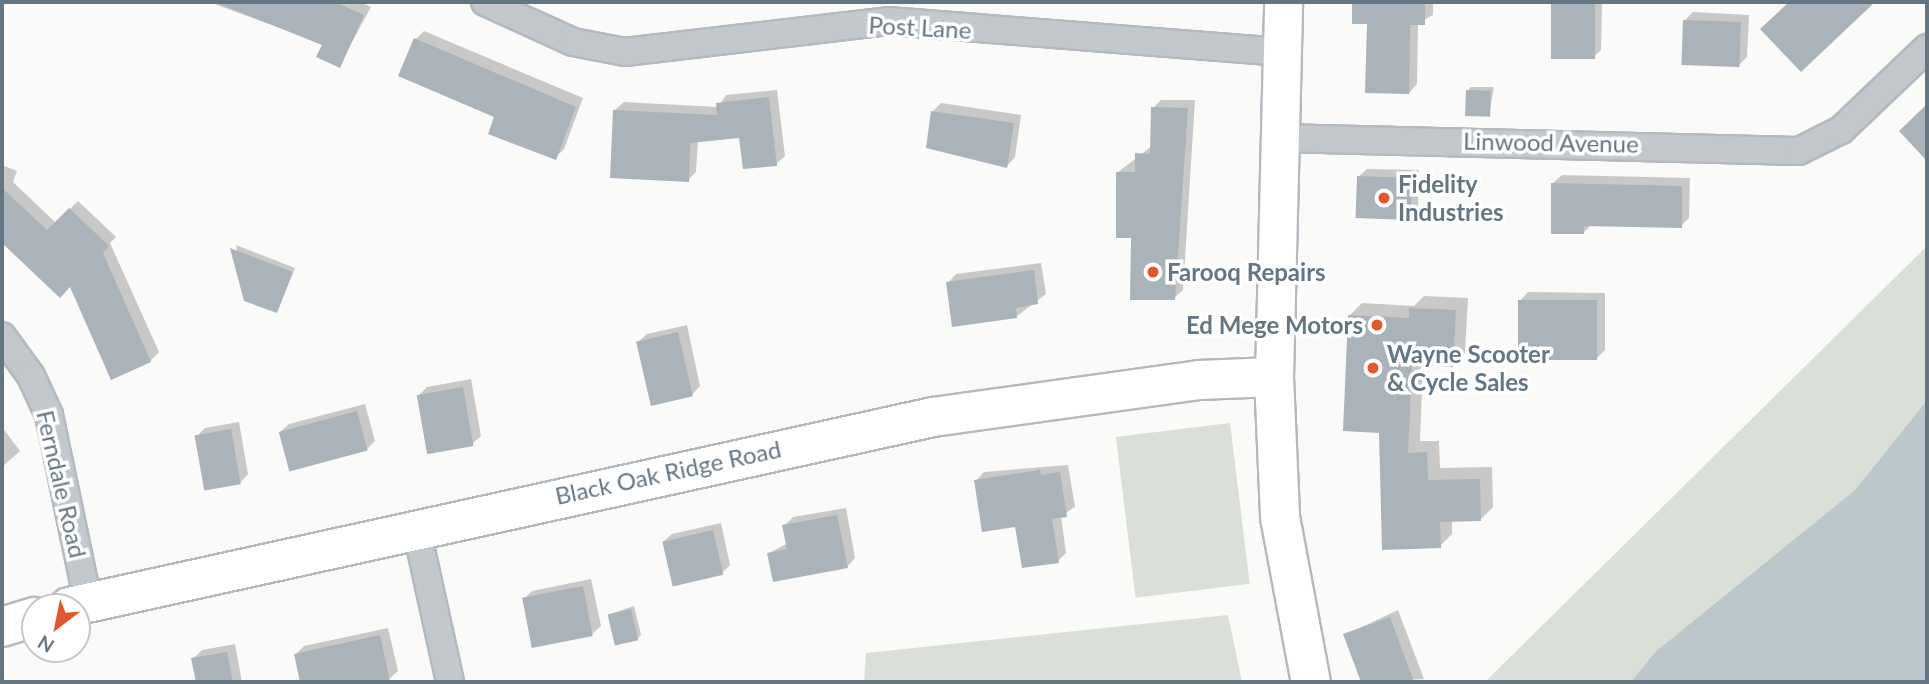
<!DOCTYPE html>
<style>
body{margin:0}
#map{position:relative;width:1929px;height:684px;overflow:hidden;background:#fafaf8;font-family:Lato,sans-serif}
div>[style]{position:absolute}
[style*='--x']{left:calc(var(--x)*1px);top:calc(var(--y)*1px);width:calc(var(--w)*1px);rotate:calc(var(--a)*1deg)}
.green>*{inset:0;background:#dadfd7;transform-origin:0 0}
.water>*{inset:0;background:#bbc7cb}
.shadow>*{inset:0;background:#0003}
.building>*{inset:0;background:#aab3b9;transform-origin:0 0}
.roads{filter:drop-shadow(2px 0 #b3babf) drop-shadow(-2px 0 #b3babf) drop-shadow(0 2px #b3babf) drop-shadow(0 -2px #b3babf)}
.minor>*{height:26px;margin:-13px;padding:0 13px;transform-origin:13px;border-radius:13px;background:#c3c8cc}
.secondary>*{height:37px;margin:-18.5px;padding:0 18.5px;transform-origin:18.5px;border-radius:18.5px;background:#fff}
.primary>*{height:38px;margin:-19px;padding:0 19px;transform-origin:19px;border-radius:19px;background:#fff}
.dots>*{width:19px;height:19px;translate:-50% -50%;box-sizing:border-box;border:4px solid #fff;border-radius:50%}
span{translate:-50% -50%;white-space:nowrap;text-align:center;line-height:1.15;-webkit-text-stroke:7px #fff;paint-order:stroke}
.street-label{font-size:24px;color:#657683}
.poi-label{font-size:24px;color:#657683;font-weight:700}
.left{translate:0 -50%;text-align:left}
.right{translate:-100% -50%;text-align:right}
.frame{position:absolute;inset:0;border:4px solid #657683;pointer-events:none}
.north{position:absolute;left:21px;top:593px;width:70px;height:70px;box-sizing:border-box;background:#fff;border:2px solid #c1c8cd;border-radius:50%;rotate:212deg;font-size:19px;font-weight:700;line-height:28px;text-align:center;color:#657683}
.north::after{content:'';display:block;margin:auto;width:24px;height:32px;background:#e4572e;clip-path:polygon(50% 0,100% 100%,50% 72%,0 100%)}
</style>
<div id="map">
<div class="green">
<i style="clip-path:polygon(1927px 246px,1927px 400px,1855px 490px,1655px 652px,1631px 682px,1485px 682px)"></i>
<i style="left:1230px;top:423px;width:162px;height:115px;rotate:83deg"></i>
<i style="clip-path:polygon(1228px 615px,1242px 682px,864px 682px,866px 653px)"></i>
</div>
<div class="water">
<i style="clip-path:polygon(1927px 400px,1927px 682px,1631px 682px,1655px 652px,1855px 490px)"></i>
</div>
<div class="shadow">
<i style="clip-path:polygon(209px 2px,361px 2px,371px 7px,339px 66px,324px 44px)"></i>
<i style="clip-path:polygon(1367px 2px,1433px 2px,1433px 15px,1418px 23px,1417px 84px,1409px 93px,1367px 92px)"></i>
<i style="clip-path:polygon(1553px 2px,1602px 2px,1601px 50px,1592px 59px,1552px 57px)"></i>
<i style="clip-path:polygon(1693px 12px,1749px 15px,1747px 57px,1739px 65px,1684px 21px)"></i>
<i style="clip-path:polygon(424px 31px,583px 98px,564px 149px,555px 158px,497px 116px,416px 39px)"></i>
<i style="clip-path:polygon(1471px 87px,1494px 87px,1489px 115px,1467px 91px)"></i>
<i style="clip-path:polygon(777px 90px,785px 156px,776px 164px,741px 136px,698px 140px,696px 172px,688px 180px,615px 110px,624px 102px,718px 107px,726px 95px)"></i>
<i style="clip-path:polygon(1161px 100px,1195px 100px,1183px 290px,1174px 298px,1133px 236px,1118px 172px,1152px 146px,1153px 108px)"></i>
<i style="clip-path:polygon(941px 103px,1021px 115px,1015px 157px,1007px 166px,933px 111px)"></i>
<i style="clip-path:polygon(2px 165px,17px 171px,13px 182px,56px 223px,78px 201px,116px 237px,110px 243px,159px 352px,150px 361px,71px 285px,2px 244px)"></i>
<i style="clip-path:polygon(1367px 169px,1419px 170px,1418px 210px,1410px 218px,1358px 177px)"></i>
<i style="clip-path:polygon(1562px 175px,1690px 178px,1689px 218px,1681px 226px,1592px 224px,1583px 233px,1553px 183px)"></i>
<i style="clip-path:polygon(236px 245px,295px 268px,277px 311px,246px 299px)"></i>
<i style="clip-path:polygon(1041px 263px,1046px 294px,1017px 316px,948px 283px,956px 274px)"></i>
<i style="clip-path:polygon(1528px 292px,1605px 293px,1605px 350px,1597px 358px,1520px 301px)"></i>
<i style="clip-path:polygon(1424px 296px,1468px 298px,1465px 353px,1453px 365px,1423px 364px,1420px 441px,1439px 441px,1440px 468px,1492px 467px,1493px 507px,1480px 520px,1452px 520px,1452px 534px,1440px 546px,1381px 431px,1349px 316px,1362px 303px,1414px 306px)"></i>
<i style="clip-path:polygon(687px 325px,700px 386px,692px 395px,638px 342px,647px 334px)"></i>
<i style="clip-path:polygon(471px 379px,481px 436px,472px 444px,419px 395px,427px 387px)"></i>
<i style="clip-path:polygon(365px 404px,375px 441px,367px 449px,280px 432px,289px 424px)"></i>
<i style="clip-path:polygon(239px 422px,248px 474px,240px 483px,197px 436px,205px 428px)"></i>
<i style="clip-path:polygon(2px 427px,20px 451px,2px 467px)"></i>
<i style="clip-path:polygon(1068px 465px,1075px 507px,1061px 516px,1066px 553px,1058px 561px,976px 481px,984px 472px)"></i>
<i style="clip-path:polygon(846px 508px,855px 558px,847px 567px,769px 553px,788px 543px,784px 526px,793px 517px)"></i>
<i style="clip-path:polygon(721px 523px,730px 565px,722px 573px,663px 542px,672px 534px)"></i>
<i style="clip-path:polygon(591px 579px,601px 626px,592px 634px,524px 599px,532px 591px)"></i>
<i style="clip-path:polygon(634px 606px,641px 635px,637px 639px,610px 614px)"></i>
<i style="clip-path:polygon(1398px 610px,1424px 679px,1362px 682px,1345px 635px)"></i>
<i style="clip-path:polygon(388px 628px,398px 671px,389px 679px,302px 682px,296px 654px,304px 646px)"></i>
<i style="clip-path:polygon(235px 644px,242px 682px,197px 682px,193px 659px,202px 650px)"></i>
</div>
<div class="building">
<i style="clip-path:polygon(335px 2px,364px 15px,340px 68px,316px 57px,322px 45px,217px 3px)"></i>
<i style="clip-path:polygon(1352px 2px,1425px 2px,1425px 25px,1410px 25px,1409px 94px,1365px 93px,1367px 24px,1352px 24px)"></i>
<i style="left:1551px;top:2px;width:44px;height:57px"></i>
<i style="clip-path:polygon(1789px 2px,1875px 2px,1801px 72px,1760px 29px)"></i>
<i style="left:1683px;top:20px;width:58px;height:45px;rotate:2deg"></i>
<i style="clip-path:polygon(414px 38px,576px 107px,556px 160px,488px 134px,494px 117px,398px 76px)"></i>
<i style="left:1466px;top:90px;width:25px;height:26px;rotate:2deg"></i>
<i style="clip-path:polygon(769px 97px,777px 166px,743px 169px,739px 138px,690px 143px,689px 182px,610px 178px,613px 110px,717px 115px,716px 103px)"></i>
<i style="clip-path:polygon(1927px 104px,1927px 161px,1899px 131px)"></i>
<i style="clip-path:polygon(1151px 107px,1188px 108px,1175px 300px,1130px 300px,1131px 238px,1116px 238px,1116px 172px,1135px 172px,1135px 153px,1150px 154px)"></i>
<i style="clip-path:polygon(931px 111px,1014px 123px,1007px 168px,926px 148px)"></i>
<i style="left:1357px;top:176px;width:55px;height:42px;rotate:2deg"></i>
<i style="clip-path:polygon(1551px 183px,1682px 186px,1682px 228px,1584px 226px,1584px 234px,1551px 234px)"></i>
<i style="clip-path:polygon(2px 188px,47px 230px,69px 208px,109px 246px,103px 253px,151px 362px,111px 380px,70px 287px,60px 298px,2px 243px)"></i>
<i style="clip-path:polygon(230px 248px,293px 272px,277px 313px,244px 301px)"></i>
<i style="clip-path:polygon(1034px 270px,1038px 304px,1016px 308px,1017px 318px,952px 327px,946px 282px)"></i>
<i style="left:1518px;top:300px;width:79px;height:60px"></i>
<i style="clip-path:polygon(1409px 308px,1456px 310px,1453px 367px,1412px 365px,1408px 453px,1427px 452px,1428px 480px,1480px 479px,1481px 521px,1440px 522px,1441px 548px,1382px 550px,1379px 433px,1343px 431px,1348px 315px,1409px 318px)"></i>
<i style="left:678px;top:332px;width:66px;height:43px;rotate:77deg"></i>
<i style="left:463px;top:387px;width:60px;height:47px;rotate:80deg"></i>
<i style="left:357px;top:411px;width:41px;height:81px;rotate:75deg"></i>
<i style="left:231px;top:429px;width:56px;height:37px;rotate:80deg"></i>
<i style="clip-path:polygon(1040px 470px,1041px 475px,1060px 472px,1067px 517px,1052px 519px,1059px 563px,1022px 568px,1015px 527px,982px 532px,974px 480px)"></i>
<i style="clip-path:polygon(837px 515px,848px 568px,773px 582px,767px 553px,787px 549px,782px 525px)"></i>
<i style="left:713px;top:530px;width:46px;height:52px;rotate:77deg"></i>
<i style="left:583px;top:586px;width:51px;height:62px;rotate:79deg"></i>
<i style="left:631px;top:609px;width:32px;height:24px;rotate:77deg"></i>
<i style="clip-path:polygon(1390px 617px,1414px 682px,1361px 682px,1343px 634px)"></i>
<i style="clip-path:polygon(380px 635px,390px 682px,300px 682px,294px 654px)"></i>
<i style="clip-path:polygon(227px 652px,233px 682px,196px 682px,191px 658px)"></i>
</div>
<div class="roads">
<div class="minor">
<i style="--x:485;--y:2;--w:97;--a:24.4"></i>
<i style="--x:573;--y:42;--w:53;--a:10.9"></i>
<i style="--x:625;--y:52;--w:265;--a:-6.7"></i>
<i style="--x:888;--y:21;--w:395;--a:4.5"></i>
<i style="--x:1280;--y:138;--w:519;--a:1.43"></i>
<i style="--x:1799;--y:151;--w:47;--a:-26.6"></i>
<i style="--x:1841;--y:130;--w:119;--a:-43.6"></i>
<i style="--x:2;--y:336;--w:49;--a:54.1"></i>
<i style="--x:31;--y:376;--w:43;--a:65.2"></i>
<i style="--x:49;--y:415;--w:191;--a:78.2"></i>
<i style="--x:416;--y:527;--w:159;--a:77.6"></i>
</div>
<div class="secondary">
<i style="--x:1274;--y:377;--w:375;--a:-88.6"></i>
</div>
<div class="primary">
<i style="--x:69;--y:607;--w:885;--a:-12.4"></i>
<i style="--x:933;--y:417;--w:269;--a:-7.9"></i>
<i style="--x:1199;--y:380;--w:75;--a:-2.3"></i>
<i style="--x:1274;--y:377;--w:140;--a:87.5"></i>
<i style="--x:1280;--y:517;--w:168;--a:79.4"></i>
<i style="--x:2;--y:627;--w:34;--a:-17"></i>
</div>
</div>
<div class="dots">
<i style="left:1384px;top:198px;background:#e4572e"></i>
<i style="left:1153px;top:272px;background:#e4572e"></i>
<i style="left:1377px;top:325px;background:#e4572e"></i>
<i style="left:1373px;top:368px;background:#e4572e"></i>
</div>
<div class="street-label">
<span style="left:920px;top:27px;rotate:3deg">Post Lane</span>
<span style="left:1551px;top:142px;rotate:1deg">Linwood Avenue</span>
<span style="left:668px;top:472px;rotate:-12deg">Black Oak Ridge Road</span>
<span style="left:62px;top:484px;rotate:77deg">Ferndale Road</span>
</div>
<div class="poi-label">
<span class="left" style="left:1398px;top:198px">Fidelity<br>Industries</span>
<span class="left" style="left:1167px;top:272px">Farooq Repairs</span>
<span class="right" style="left:1363px;top:325px">Ed Mege Motors</span>
<span class="left" style="left:1387px;top:368px">Wayne Scooter<br>&amp; Cycle Sales</span>
</div>
<div class="frame"></div>
<div class="north">N</div>
</div>
